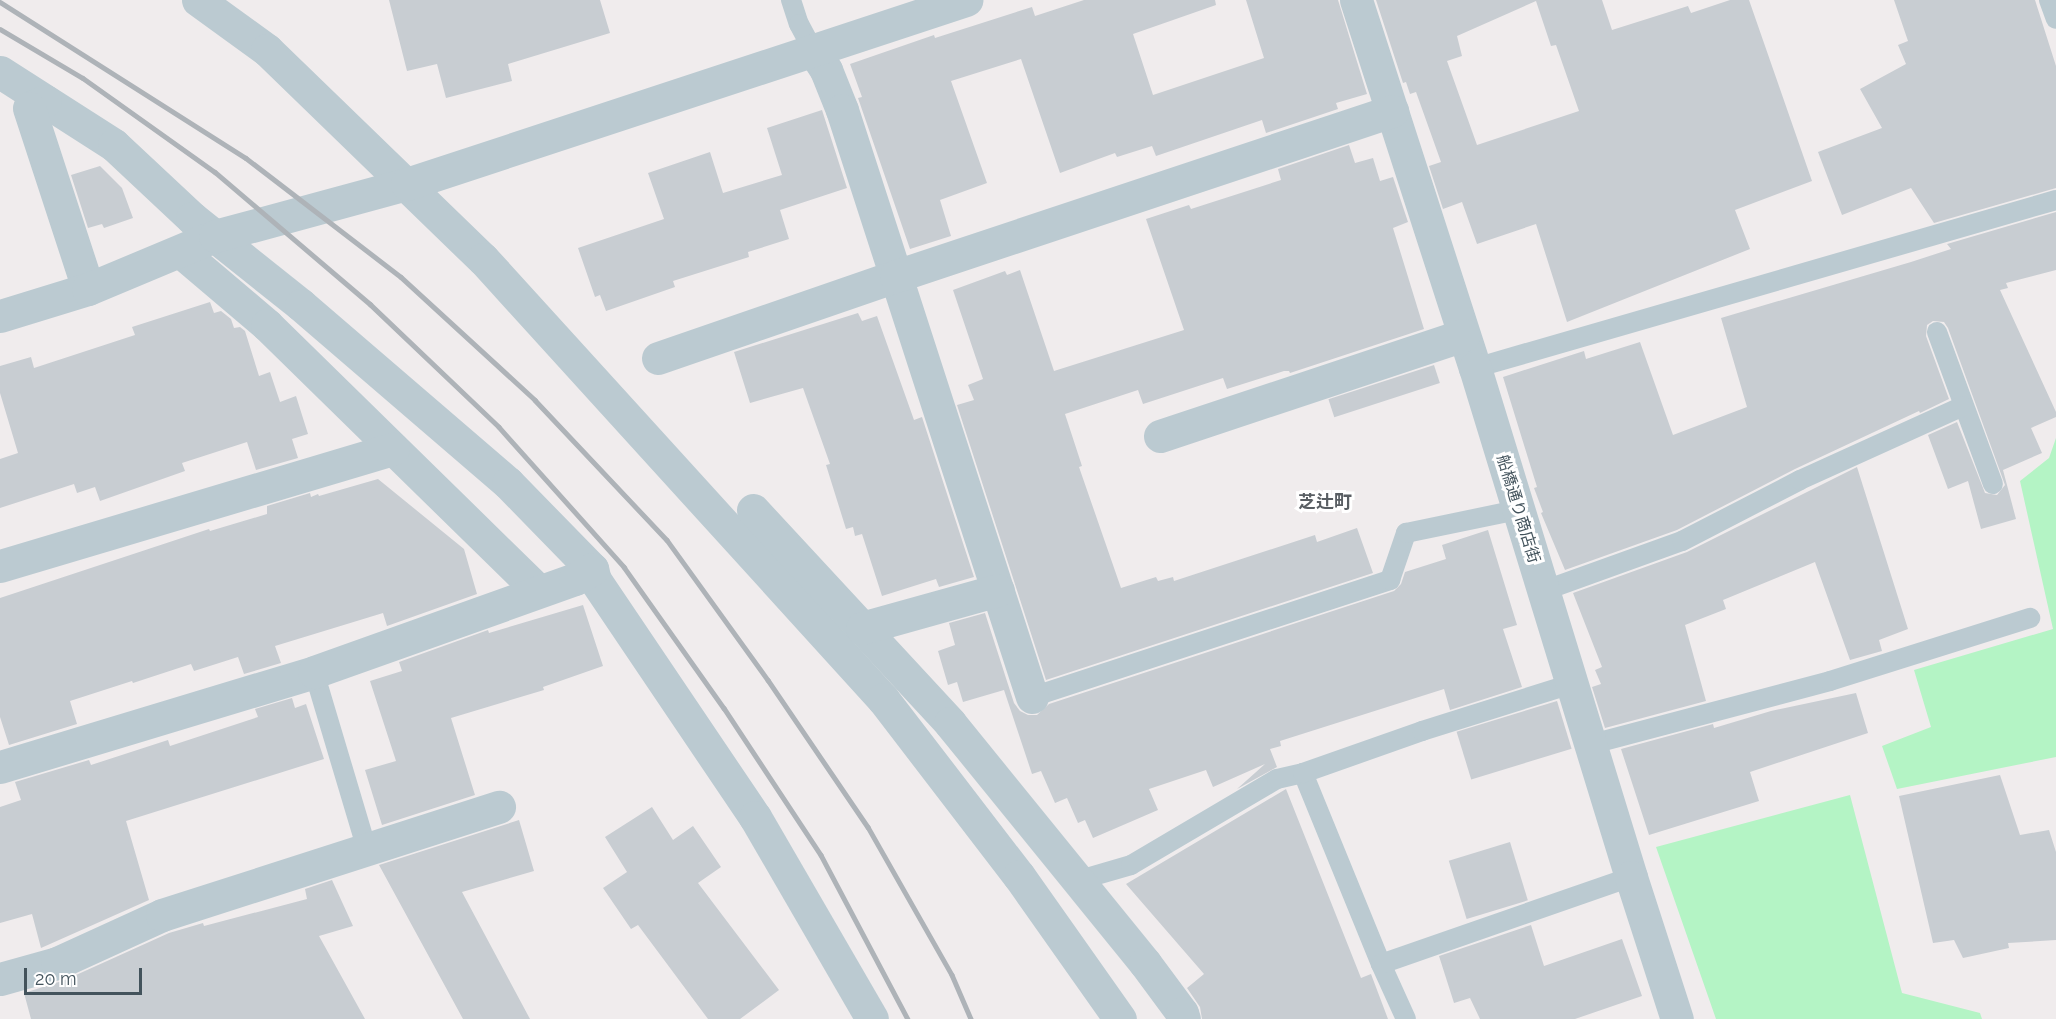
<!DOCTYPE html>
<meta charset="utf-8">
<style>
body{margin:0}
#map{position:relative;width:2056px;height:1019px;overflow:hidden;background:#f0eced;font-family:Raleway,"Noto Sans JP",sans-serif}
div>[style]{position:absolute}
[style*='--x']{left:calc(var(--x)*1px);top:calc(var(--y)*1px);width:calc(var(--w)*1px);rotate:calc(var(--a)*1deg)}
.green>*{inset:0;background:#b4f4c5}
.building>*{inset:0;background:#c8cdd2;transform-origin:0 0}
.service>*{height:20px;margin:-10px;padding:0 10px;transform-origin:10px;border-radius:10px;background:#bbcad1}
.minor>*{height:33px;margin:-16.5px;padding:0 16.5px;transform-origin:16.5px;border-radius:16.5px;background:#bbcad1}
.tertiary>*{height:33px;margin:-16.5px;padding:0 16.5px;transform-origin:16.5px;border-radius:16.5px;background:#bbcad1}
.rail>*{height:4.5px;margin:-2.25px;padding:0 2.25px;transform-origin:2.25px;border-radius:2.25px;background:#aeb3b8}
span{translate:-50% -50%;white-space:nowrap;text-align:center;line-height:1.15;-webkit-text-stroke:6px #fff;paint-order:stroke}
.street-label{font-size:16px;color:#43535c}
.neighbourhood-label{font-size:18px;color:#595e63;font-weight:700}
.scale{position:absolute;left:24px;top:968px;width:118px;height:27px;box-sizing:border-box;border:3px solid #43535c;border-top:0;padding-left:8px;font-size:18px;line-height:21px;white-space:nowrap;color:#43535c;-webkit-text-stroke:4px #fff;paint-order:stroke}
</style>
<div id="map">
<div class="green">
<i style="clip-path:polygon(2056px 438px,2056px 757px,1897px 789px,1882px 746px,1931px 727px,1914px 670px,2053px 629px,2020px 481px,2049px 458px)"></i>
<i style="clip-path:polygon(1850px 795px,1902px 993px,1980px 1013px,1982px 1019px,1716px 1019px,1656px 847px)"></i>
</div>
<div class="building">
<i style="clip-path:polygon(389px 0,600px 0,610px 33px,508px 64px,512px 81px,446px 98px,437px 64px,407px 71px)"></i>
<i style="clip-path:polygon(1084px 0,1215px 0,1216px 5px,1133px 34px,1153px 95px,1264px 58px,1246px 0,1338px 0,1367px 94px,1336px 103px,1338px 109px,1266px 133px,1262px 120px,1156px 156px,1152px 146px,1117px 157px,1115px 153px,1060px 173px,1021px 59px,951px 81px,987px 183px,940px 200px,951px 236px,910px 249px,858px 98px,862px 97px,850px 64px,934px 35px,935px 38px,1032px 7px,1035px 16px)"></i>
<i style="clip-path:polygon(evenodd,1376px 0,1602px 0,1612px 30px,1688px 6px,1691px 13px,1730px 0,1749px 0,1812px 181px,1735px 210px,1750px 249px,1567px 322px,1536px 224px,1477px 244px,1462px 202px,1443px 209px,1429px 166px,1441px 162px,1416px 92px,1410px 94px,1406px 82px,1403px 83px,1376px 0,1536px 1px,1551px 46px,1556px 45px,1579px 111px,1477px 145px,1447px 61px,1462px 56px,1457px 36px,1536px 1px)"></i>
<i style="clip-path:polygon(1894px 0,2035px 0,2056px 66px,2056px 188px,1934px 223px,1911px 188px,1842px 215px,1818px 152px,1882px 128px,1860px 89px,1906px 64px,1898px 45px,1908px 41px)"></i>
<i style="clip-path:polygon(822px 110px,847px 188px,780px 210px,789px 239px,748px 252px,749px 257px,673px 281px,675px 287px,606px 311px,600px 295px,595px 297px,578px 248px,664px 219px,648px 173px,710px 152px,723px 193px,782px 175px,767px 128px)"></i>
<i style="clip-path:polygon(1349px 145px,1355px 163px,1373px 158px,1380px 181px,1393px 177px,1408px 222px,1393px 228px,1424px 329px,1290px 373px,1289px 371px,1284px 371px,1227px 389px,1223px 378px,1143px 404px,1138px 390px,1065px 414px,1082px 466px,1079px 467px,1121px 588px,1156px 577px,1158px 581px,1173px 577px,1174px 581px,1315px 535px,1317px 542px,1357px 528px,1373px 573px,1046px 680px,957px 405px,974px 400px,968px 385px,983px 379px,953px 290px,1005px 271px,1007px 275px,1020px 270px,1054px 371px,1184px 330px,1146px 219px,1189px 205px,1191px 209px,1281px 180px,1278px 169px)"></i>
<i style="clip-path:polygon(100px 166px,122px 188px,133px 218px,104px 228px,102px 224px,88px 228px,71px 175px)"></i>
<i style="clip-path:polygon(2056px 212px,2056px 270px,2006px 283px,2008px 288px,2000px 290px,2056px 412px,2056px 417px,2031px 428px,2042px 453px,2003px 470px,2016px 519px,1981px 529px,1968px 481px,1948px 489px,1928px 435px,1957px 422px,1985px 493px,1997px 495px,2005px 485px,1948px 328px,1944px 322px,1933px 321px,1927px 325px,1926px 336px,1949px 399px,1920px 413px,1919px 411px,1795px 469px,1677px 530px,1565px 570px,1541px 513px,1543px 512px,1534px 488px,1537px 487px,1503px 377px,1584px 351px,1586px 359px,1640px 342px,1673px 435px,1747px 407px,1721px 318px,1911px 262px,1951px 249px,1947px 244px)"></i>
<i style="clip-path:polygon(210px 302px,214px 313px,221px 311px,231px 319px,234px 328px,240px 327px,245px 331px,259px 376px,270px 372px,280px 402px,296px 396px,308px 434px,292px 439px,298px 458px,256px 470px,247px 442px,182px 463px,185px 471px,100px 501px,95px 487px,77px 493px,74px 484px,0 508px,0 459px,18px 453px,0 393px,0 366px,31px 357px,34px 368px,135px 335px,132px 327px)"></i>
<i style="clip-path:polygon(858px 313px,862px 321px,877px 316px,914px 420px,922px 417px,974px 577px,939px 587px,936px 579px,882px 596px,862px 534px,855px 536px,853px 527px,846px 529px,826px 465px,830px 464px,803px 388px,750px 403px,734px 352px)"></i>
<i style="left:1434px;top:365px;width:19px;height:111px;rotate:72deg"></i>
<i style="clip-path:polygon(1857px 467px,1908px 629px,1879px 640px,1882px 651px,1850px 660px,1815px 562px,1723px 600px,1726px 609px,1685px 625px,1706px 701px,1605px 728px,1592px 687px,1601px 684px,1595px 670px,1602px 667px,1573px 593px,1687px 552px)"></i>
<i style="clip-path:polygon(378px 479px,464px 549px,477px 594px,387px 626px,383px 613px,275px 646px,281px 663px,244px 674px,238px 657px,194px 671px,191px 664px,133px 683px,132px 681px,70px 701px,77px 724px,9px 745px,0 717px,0 598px,209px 529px,210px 531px,267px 514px,267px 506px,310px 493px,311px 497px,318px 494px,319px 496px)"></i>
<i style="clip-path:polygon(1488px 530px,1517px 625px,1503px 629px,1522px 687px,1450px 710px,1444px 689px,1280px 741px,1281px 746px,1270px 749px,1277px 767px,1237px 789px,1265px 764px,1213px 787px,1206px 770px,1149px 789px,1158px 810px,1093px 838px,1085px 820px,1078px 823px,1067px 798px,1055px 803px,1041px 771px,1032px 774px,1004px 690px,963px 702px,957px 682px,948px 685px,938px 651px,955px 645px,949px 623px,985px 613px,1014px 703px,1020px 711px,1028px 715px,1037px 715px,1049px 704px,1394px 591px,1401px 584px,1405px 572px,1446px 559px,1442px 545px)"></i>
<i style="clip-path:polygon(583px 605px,603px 666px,543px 687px,544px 690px,451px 718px,475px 795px,382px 825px,365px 770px,396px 761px,370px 681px,402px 671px,399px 662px,488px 630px,489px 633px)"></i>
<i style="clip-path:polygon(1856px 693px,1868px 733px,1750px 772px,1759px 801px,1649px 835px,1621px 749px,1713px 724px,1714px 728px,1771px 711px)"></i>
<i style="clip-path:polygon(292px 698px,295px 708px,306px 704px,324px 759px,126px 821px,149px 900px,41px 948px,32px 914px,0 923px,0 807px,21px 800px,15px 782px,89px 760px,91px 765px,168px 740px,170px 746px,258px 717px,255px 709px)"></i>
<i style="left:1557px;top:701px;width:50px;height:105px;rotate:73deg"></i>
<i style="clip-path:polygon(2000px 775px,2020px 835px,2049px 830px,2056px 852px,2056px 940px,2008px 943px,2009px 948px,1963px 958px,1954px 940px,1933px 943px,1899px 796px)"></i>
<i style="clip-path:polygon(1286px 789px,1361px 978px,1371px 974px,1388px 1019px,1202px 1019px,1200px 1007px,1187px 988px,1204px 974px,1126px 884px)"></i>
<i style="clip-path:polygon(652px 807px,673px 840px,693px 826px,721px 867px,698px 883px,779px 990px,740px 1019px,708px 1019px,638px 925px,631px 929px,603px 888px,627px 872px,605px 837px)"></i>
<i style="clip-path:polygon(519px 820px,534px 871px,462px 892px,530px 1019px,463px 1019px,379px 865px)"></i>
<i style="left:1510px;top:842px;width:61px;height:64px;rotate:73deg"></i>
<i style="clip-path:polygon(332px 880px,353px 926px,319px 936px,365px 1019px,31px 1019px,24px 993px,65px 980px,169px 933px,203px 923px,204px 926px,307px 899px,305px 889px)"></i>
<i style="clip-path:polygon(1531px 925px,1544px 966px,1622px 939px,1642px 996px,1575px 1019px,1480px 1019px,1470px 998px,1454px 1003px,1439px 956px)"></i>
</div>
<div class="service">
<i style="--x:791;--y:0;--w:25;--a:72"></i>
<i style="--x:799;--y:24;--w:30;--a:62"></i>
<i style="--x:2049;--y:0;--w:20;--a:70"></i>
<i style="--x:1937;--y:332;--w:162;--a:69.8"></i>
<i style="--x:1475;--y:368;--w:605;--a:-16.13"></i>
<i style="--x:1543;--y:591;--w:148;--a:-19.8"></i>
<i style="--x:1682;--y:541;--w:133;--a:-27.3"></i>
<i style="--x:1800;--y:480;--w:179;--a:-24.4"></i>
<i style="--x:314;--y:672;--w:186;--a:73.4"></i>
<i style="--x:1032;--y:697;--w:377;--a:-18.1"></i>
<i style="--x:1390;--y:580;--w:50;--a:-71.2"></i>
<i style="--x:1406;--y:533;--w:113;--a:-11.7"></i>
<i style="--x:1592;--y:744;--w:246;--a:-14.8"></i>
<i style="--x:1830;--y:681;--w:210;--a:-17.5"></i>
<i style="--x:1303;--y:773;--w:206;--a:67.8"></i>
<i style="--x:1381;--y:964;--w:60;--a:65.6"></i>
<i style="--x:1076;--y:881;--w:57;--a:-16.2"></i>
<i style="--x:1131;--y:865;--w:169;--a:-30.5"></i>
<i style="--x:1277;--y:779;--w:27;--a:-13"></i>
<i style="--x:1303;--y:773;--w:126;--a:-19.4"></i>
<i style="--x:1422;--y:731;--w:156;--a:-17.5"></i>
<i style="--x:1381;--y:964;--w:265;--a:-19.2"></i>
</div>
<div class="minor">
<i style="--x:198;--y:0;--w:85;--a:35.9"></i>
<i style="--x:267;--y:50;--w:301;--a:44.1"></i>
<i style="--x:483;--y:259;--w:595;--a:47.73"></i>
<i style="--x:883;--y:699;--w:223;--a:52.5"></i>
<i style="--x:1019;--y:876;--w:175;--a:54.8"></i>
<i style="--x:1356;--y:0;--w:387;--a:72.1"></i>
<i style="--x:1475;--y:368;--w:532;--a:72.96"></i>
<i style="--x:1631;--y:877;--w:149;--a:72.1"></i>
<i style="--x:813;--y:50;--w:24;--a:57"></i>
<i style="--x:826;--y:70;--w:43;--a:68.2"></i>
<i style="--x:842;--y:110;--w:617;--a:72.06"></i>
<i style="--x:0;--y:72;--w:135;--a:32.6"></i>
<i style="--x:114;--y:145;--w:107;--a:43.1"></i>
<i style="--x:192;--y:218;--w:139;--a:38.6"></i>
<i style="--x:301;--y:305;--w:273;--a:40.7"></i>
<i style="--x:508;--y:483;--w:120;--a:45.7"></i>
<i style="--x:592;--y:569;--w:11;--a:75"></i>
<i style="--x:595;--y:580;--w:286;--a:56"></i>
<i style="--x:755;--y:817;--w:233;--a:59.9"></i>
<i style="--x:45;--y:101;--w:17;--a:156"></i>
<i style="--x:29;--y:108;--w:190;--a:71.9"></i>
<i style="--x:181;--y:252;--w:113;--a:40.3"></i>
<i style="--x:267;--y:325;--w:380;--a:44.4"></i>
<i style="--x:0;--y:316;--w:92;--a:-17.1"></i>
<i style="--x:88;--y:289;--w:138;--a:-22.7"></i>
<i style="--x:215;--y:236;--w:199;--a:-15.2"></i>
<i style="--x:658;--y:358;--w:252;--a:-19"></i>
<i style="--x:896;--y:276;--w:523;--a:-18.4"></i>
<i style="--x:1160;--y:436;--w:320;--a:-18.4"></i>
<i style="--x:753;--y:510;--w:290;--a:47.2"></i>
<i style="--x:950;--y:723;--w:309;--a:50.9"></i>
<i style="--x:1145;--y:963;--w:62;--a:53.5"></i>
<i style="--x:1182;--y:1013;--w:6;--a:72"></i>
<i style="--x:0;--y:566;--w:410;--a:-16.6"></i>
<i style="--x:862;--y:628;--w:141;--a:-15.6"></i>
<i style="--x:0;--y:767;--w:328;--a:-16.8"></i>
<i style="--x:314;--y:672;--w:277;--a:-19.6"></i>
<i style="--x:575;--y:579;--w:20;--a:-30"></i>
<i style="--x:0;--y:979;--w:59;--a:-15.7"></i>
<i style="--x:57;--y:963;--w:115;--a:-24.6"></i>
<i style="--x:162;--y:915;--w:354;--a:-17.8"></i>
</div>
<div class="tertiary">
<i style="--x:407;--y:184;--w:589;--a:-18.22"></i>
</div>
<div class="rail">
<i style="--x:0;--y:2;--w:291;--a:32.4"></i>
<i style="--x:246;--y:158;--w:195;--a:37.5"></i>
<i style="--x:401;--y:277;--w:182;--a:42.5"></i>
<i style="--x:535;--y:400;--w:192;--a:46.7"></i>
<i style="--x:667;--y:540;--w:173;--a:54.2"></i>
<i style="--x:768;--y:680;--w:178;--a:55.8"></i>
<i style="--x:868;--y:827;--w:170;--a:60.4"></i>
<i style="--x:952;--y:975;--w:48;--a:66.6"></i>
<i style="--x:0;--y:29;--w:96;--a:30.6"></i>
<i style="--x:83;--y:78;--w:162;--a:35.5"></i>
<i style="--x:215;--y:172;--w:204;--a:40.4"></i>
<i style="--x:370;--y:304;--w:178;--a:43.6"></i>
<i style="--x:499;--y:427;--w:188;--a:48.2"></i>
<i style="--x:624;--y:567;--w:173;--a:54.7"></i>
<i style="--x:724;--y:708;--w:176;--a:56.6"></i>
<i style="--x:821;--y:855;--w:186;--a:62.1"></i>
</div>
<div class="street-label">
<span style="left:1518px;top:509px;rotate:73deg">船橋通り商店街</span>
</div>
<div class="neighbourhood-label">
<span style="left:1325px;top:502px">芝辻町</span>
</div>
<div class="scale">20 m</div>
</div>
